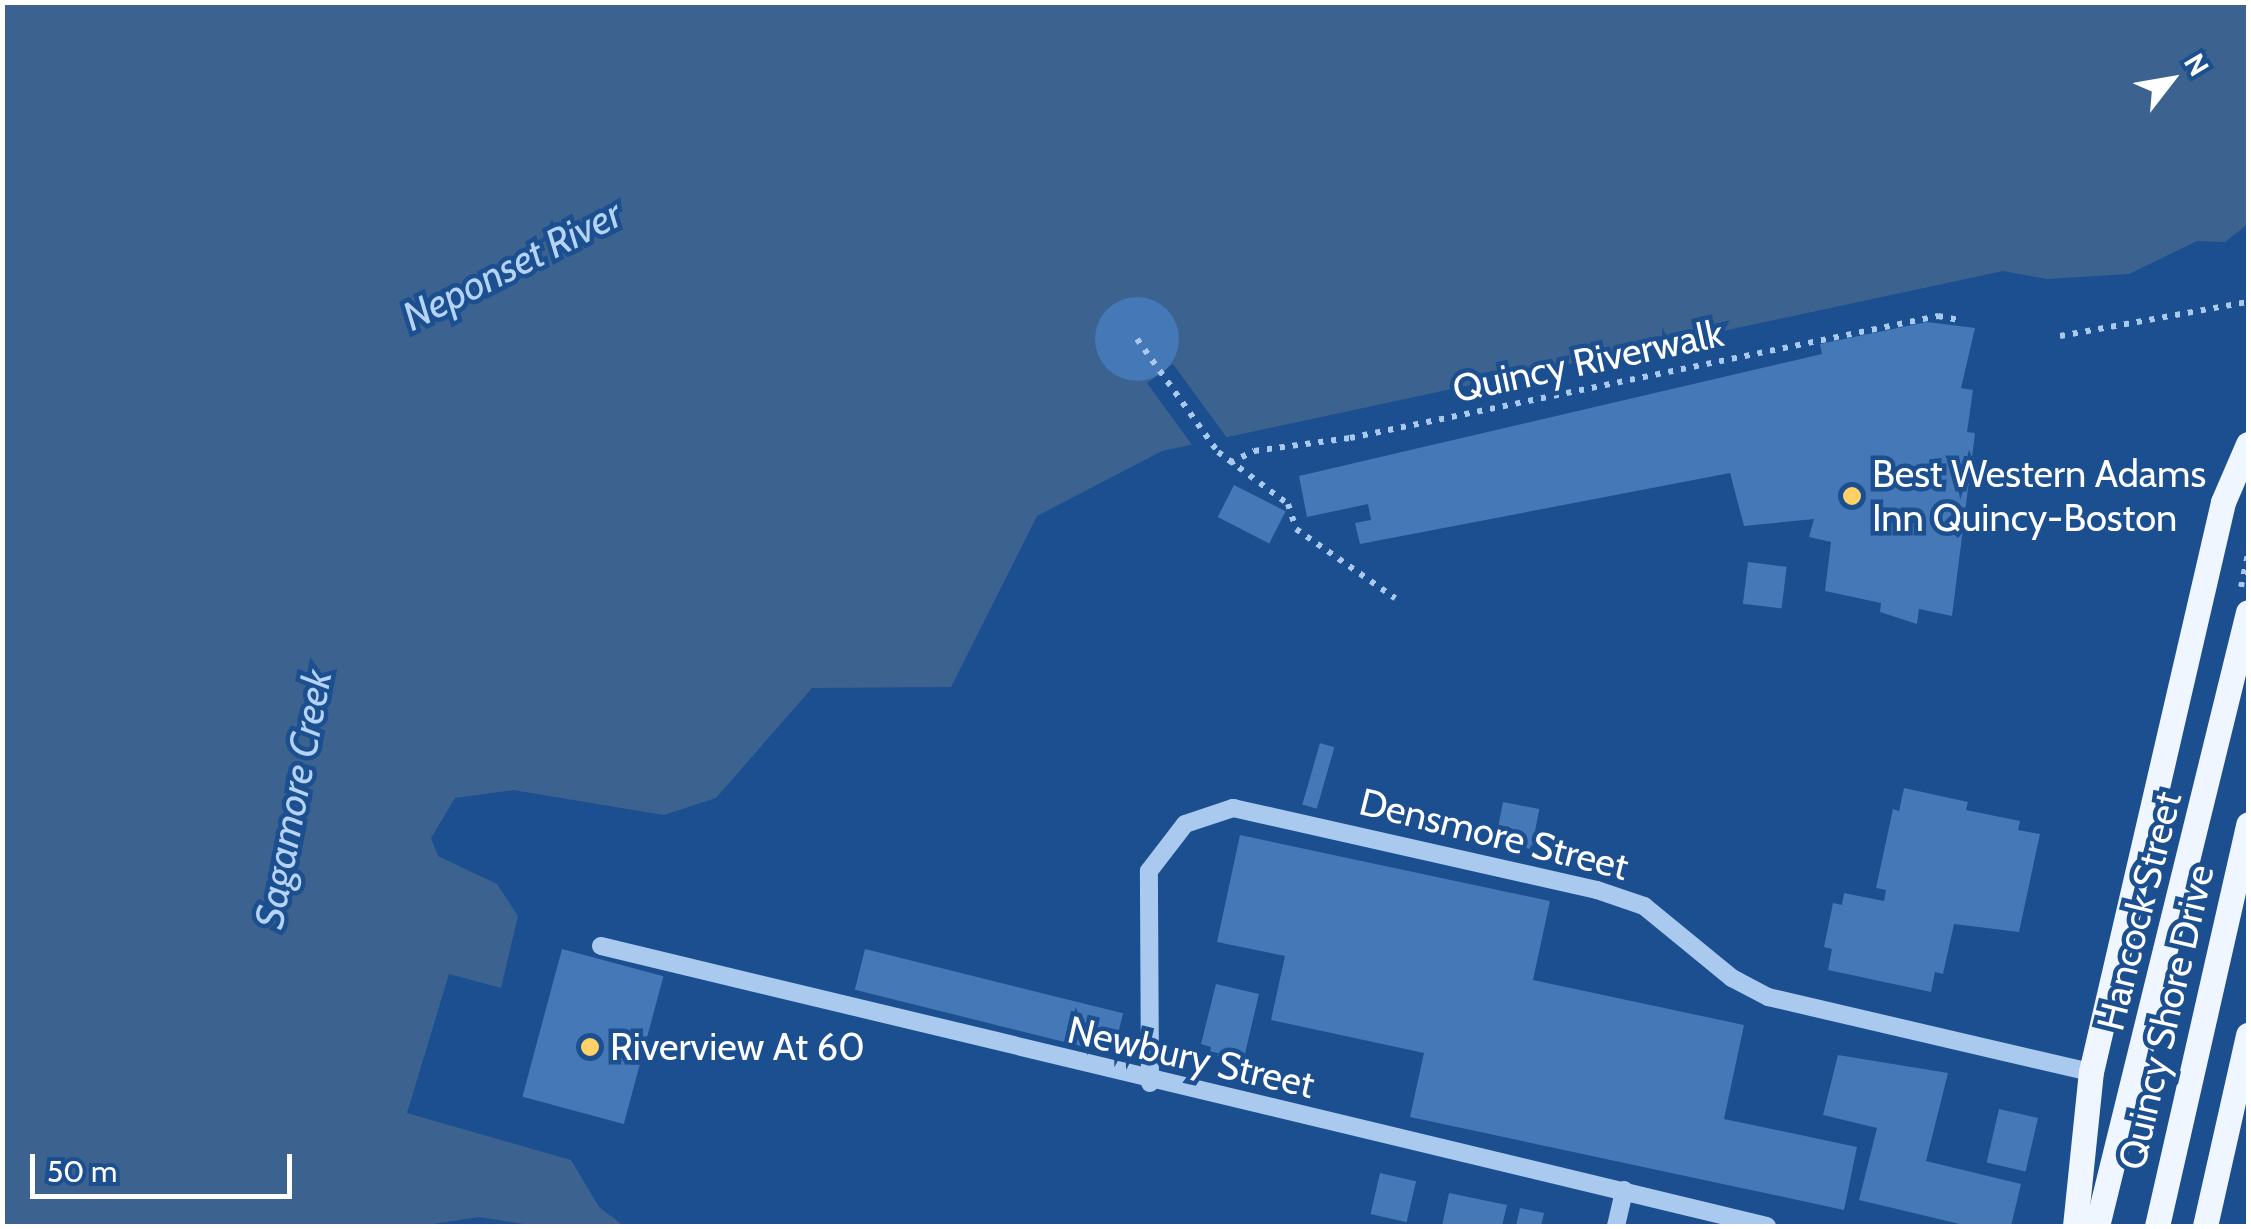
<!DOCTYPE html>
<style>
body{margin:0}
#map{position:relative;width:2251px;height:1229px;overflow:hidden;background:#1b4f8f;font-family:Cabin,sans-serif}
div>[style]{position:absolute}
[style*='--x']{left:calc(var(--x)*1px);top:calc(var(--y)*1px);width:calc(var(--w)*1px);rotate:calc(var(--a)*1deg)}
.water>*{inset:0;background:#3c6290}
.pier>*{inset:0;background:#1b4f8f}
.building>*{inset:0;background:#4478b7;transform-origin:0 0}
.round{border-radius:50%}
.path>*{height:6px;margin-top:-3px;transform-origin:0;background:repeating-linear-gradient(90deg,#a9c9ee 0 5px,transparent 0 13px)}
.minor>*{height:18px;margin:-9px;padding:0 9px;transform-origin:9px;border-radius:9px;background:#a9c9ee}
.major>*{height:25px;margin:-12.5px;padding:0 12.5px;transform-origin:12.5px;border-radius:12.5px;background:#f0f6ff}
.dots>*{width:28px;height:28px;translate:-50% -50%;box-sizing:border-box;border:5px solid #1b4f8f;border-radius:50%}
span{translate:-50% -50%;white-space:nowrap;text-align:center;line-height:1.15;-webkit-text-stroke:9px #1b4f8f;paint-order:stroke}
.street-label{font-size:38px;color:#fff}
.poi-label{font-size:38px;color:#fff}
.left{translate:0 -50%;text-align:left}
.water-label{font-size:40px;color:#b5d3f5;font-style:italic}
.frame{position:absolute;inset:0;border:5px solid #fff;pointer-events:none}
.north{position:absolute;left:2121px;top:30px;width:100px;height:100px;-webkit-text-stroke:8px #1b4f8f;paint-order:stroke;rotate:59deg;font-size:28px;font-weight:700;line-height:40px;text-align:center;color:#fff}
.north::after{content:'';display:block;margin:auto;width:35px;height:45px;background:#fff;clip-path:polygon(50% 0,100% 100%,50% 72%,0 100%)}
.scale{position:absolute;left:30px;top:1154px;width:262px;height:45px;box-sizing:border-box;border:5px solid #fff;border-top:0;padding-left:12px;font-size:30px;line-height:35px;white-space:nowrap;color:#fff;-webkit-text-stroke:8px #1b4f8f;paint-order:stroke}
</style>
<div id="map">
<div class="water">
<i style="clip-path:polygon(2px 3px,2248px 3px,2248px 224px,2225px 242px,2197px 241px,2129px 274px,2047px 279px,2003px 271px,1162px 451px,1037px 516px,951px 687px,812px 688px,716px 798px,664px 815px,513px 790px,455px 798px,431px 838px,438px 856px,497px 884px,518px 916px,501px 988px,449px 974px,407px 1113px,571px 1160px,599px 1207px,624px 1226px,536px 1226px,479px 1217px,420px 1226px,3px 1226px)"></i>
</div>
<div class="pier">
<i style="clip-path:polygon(1173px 364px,1230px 442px,1195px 449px,1147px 383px)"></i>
</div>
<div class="building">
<i class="round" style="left:1095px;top:297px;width:84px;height:84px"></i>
<i style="clip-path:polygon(1927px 322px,1975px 328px,1961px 388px,1973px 390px,1967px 432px,1975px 433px,1952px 616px,1919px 609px,1917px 624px,1880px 612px,1881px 603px,1825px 591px,1831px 542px,1809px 537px,1814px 519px,1744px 526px,1730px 473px,1360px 544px,1355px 523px,1371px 520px,1368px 504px,1307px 517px,1299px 476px,1822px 354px,1820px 344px)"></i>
<i style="left:1234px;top:485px;width:58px;height:36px;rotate:27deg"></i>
<i style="left:1748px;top:562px;width:39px;height:42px;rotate:7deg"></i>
<i style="left:1320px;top:743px;width:15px;height:64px;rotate:16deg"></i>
<i style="clip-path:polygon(1904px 788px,1968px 802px,1966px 810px,2020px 821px,2018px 830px,2040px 834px,2019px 932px,1954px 924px,1943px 974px,1935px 972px,1931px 992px,1828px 970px,1832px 949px,1824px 947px,1833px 903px,1842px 905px,1844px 893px,1884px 901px,1886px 890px,1876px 888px,1893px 809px,1899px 811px)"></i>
<i style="left:1503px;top:802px;width:37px;height:41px;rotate:11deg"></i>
<i style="clip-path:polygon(1240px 835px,1550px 901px,1533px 980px,1744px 1025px,1724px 1119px,1857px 1147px,1844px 1210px,1410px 1117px,1424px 1053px,1271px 1020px,1285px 956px,1217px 942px)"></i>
<i style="left:562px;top:949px;width:105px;height:153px;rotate:15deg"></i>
<i style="left:865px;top:949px;width:266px;height:42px;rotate:14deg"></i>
<i style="clip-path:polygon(1216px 984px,1259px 994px,1243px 1062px,1210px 1054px,1211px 1047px,1201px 1044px)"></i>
<i style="clip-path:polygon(1838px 1055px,1948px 1073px,1926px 1161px,2021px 1184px,2011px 1226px,1968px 1226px,1859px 1200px,1877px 1128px,1823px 1115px)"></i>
<i style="left:1999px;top:1109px;width:40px;height:55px;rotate:13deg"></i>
<i style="left:1380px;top:1173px;width:37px;height:42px;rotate:13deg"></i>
<i style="clip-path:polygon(1449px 1193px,1507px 1205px,1502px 1226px,1442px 1226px)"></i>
<i style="clip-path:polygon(1520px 1208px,1544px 1213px,1541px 1226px,1516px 1226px)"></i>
</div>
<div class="path">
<i style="--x:2060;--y:336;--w:191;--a:-10.3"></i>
<i style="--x:1137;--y:339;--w:139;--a:54.4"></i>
<i style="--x:1218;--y:452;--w:87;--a:36.6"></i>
<i style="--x:1288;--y:504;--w:26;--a:72"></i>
<i style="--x:1296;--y:529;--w:121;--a:34.9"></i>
<i style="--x:1230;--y:463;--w:27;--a:-27"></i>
<i style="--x:1254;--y:451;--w:97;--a:-7.7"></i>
<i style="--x:1350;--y:438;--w:601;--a:-11.72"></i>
<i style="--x:1938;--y:316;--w:20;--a:11"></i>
<i style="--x:2241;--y:587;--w:34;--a:-78"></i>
</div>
<div class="minor">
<i style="--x:601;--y:946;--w:1199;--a:13.5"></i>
<i style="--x:1150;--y:1083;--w:212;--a:-90.3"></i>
<i style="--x:1149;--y:871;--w:59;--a:-52.5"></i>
<i style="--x:1185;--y:824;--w:51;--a:-18.4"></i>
<i style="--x:1233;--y:808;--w:373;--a:12.7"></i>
<i style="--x:1597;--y:890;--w:50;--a:18.8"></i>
<i style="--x:1644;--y:906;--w:114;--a:39.3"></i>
<i style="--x:1732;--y:978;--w:41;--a:27.8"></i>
<i style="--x:1768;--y:997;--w:332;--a:13.1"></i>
<i style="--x:1616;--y:1226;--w:37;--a:-77"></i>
</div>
<div class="major">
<i style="--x:2075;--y:1226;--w:155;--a:-84.1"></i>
<i style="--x:2091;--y:1072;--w:585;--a:-76.96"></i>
<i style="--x:2223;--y:502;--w:63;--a:-66.7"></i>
<i style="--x:2097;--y:1226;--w:632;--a:-76.18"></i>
<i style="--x:2157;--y:1226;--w:412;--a:-77.2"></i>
<i style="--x:2205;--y:1226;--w:196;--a:-77.3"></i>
</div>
<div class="dots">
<i style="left:1852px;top:496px;background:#ffd166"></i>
<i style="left:590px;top:1047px;background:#ffd166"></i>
</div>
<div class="street-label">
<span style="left:1588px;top:361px;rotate:-12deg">Quincy Riverwalk</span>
<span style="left:1494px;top:834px;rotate:14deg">Densmore Street</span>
<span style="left:2139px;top:911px;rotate:-76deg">Hancock Street</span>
<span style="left:2166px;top:1017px;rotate:-77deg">Quincy Shore Drive</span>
<span style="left:1191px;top:1057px;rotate:13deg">Newbury Street</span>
</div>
<div class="poi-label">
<span class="left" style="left:1872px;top:496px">Best Western Adams<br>Inn Quincy-Boston</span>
<span class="left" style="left:610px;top:1047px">Riverview At 60</span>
</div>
<div class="water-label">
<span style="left:512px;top:265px;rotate:-27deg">Neponset River</span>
<span style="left:293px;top:799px;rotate:-79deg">Sagamore Creek</span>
</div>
<div class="frame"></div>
<div class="north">N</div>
<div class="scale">50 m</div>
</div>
